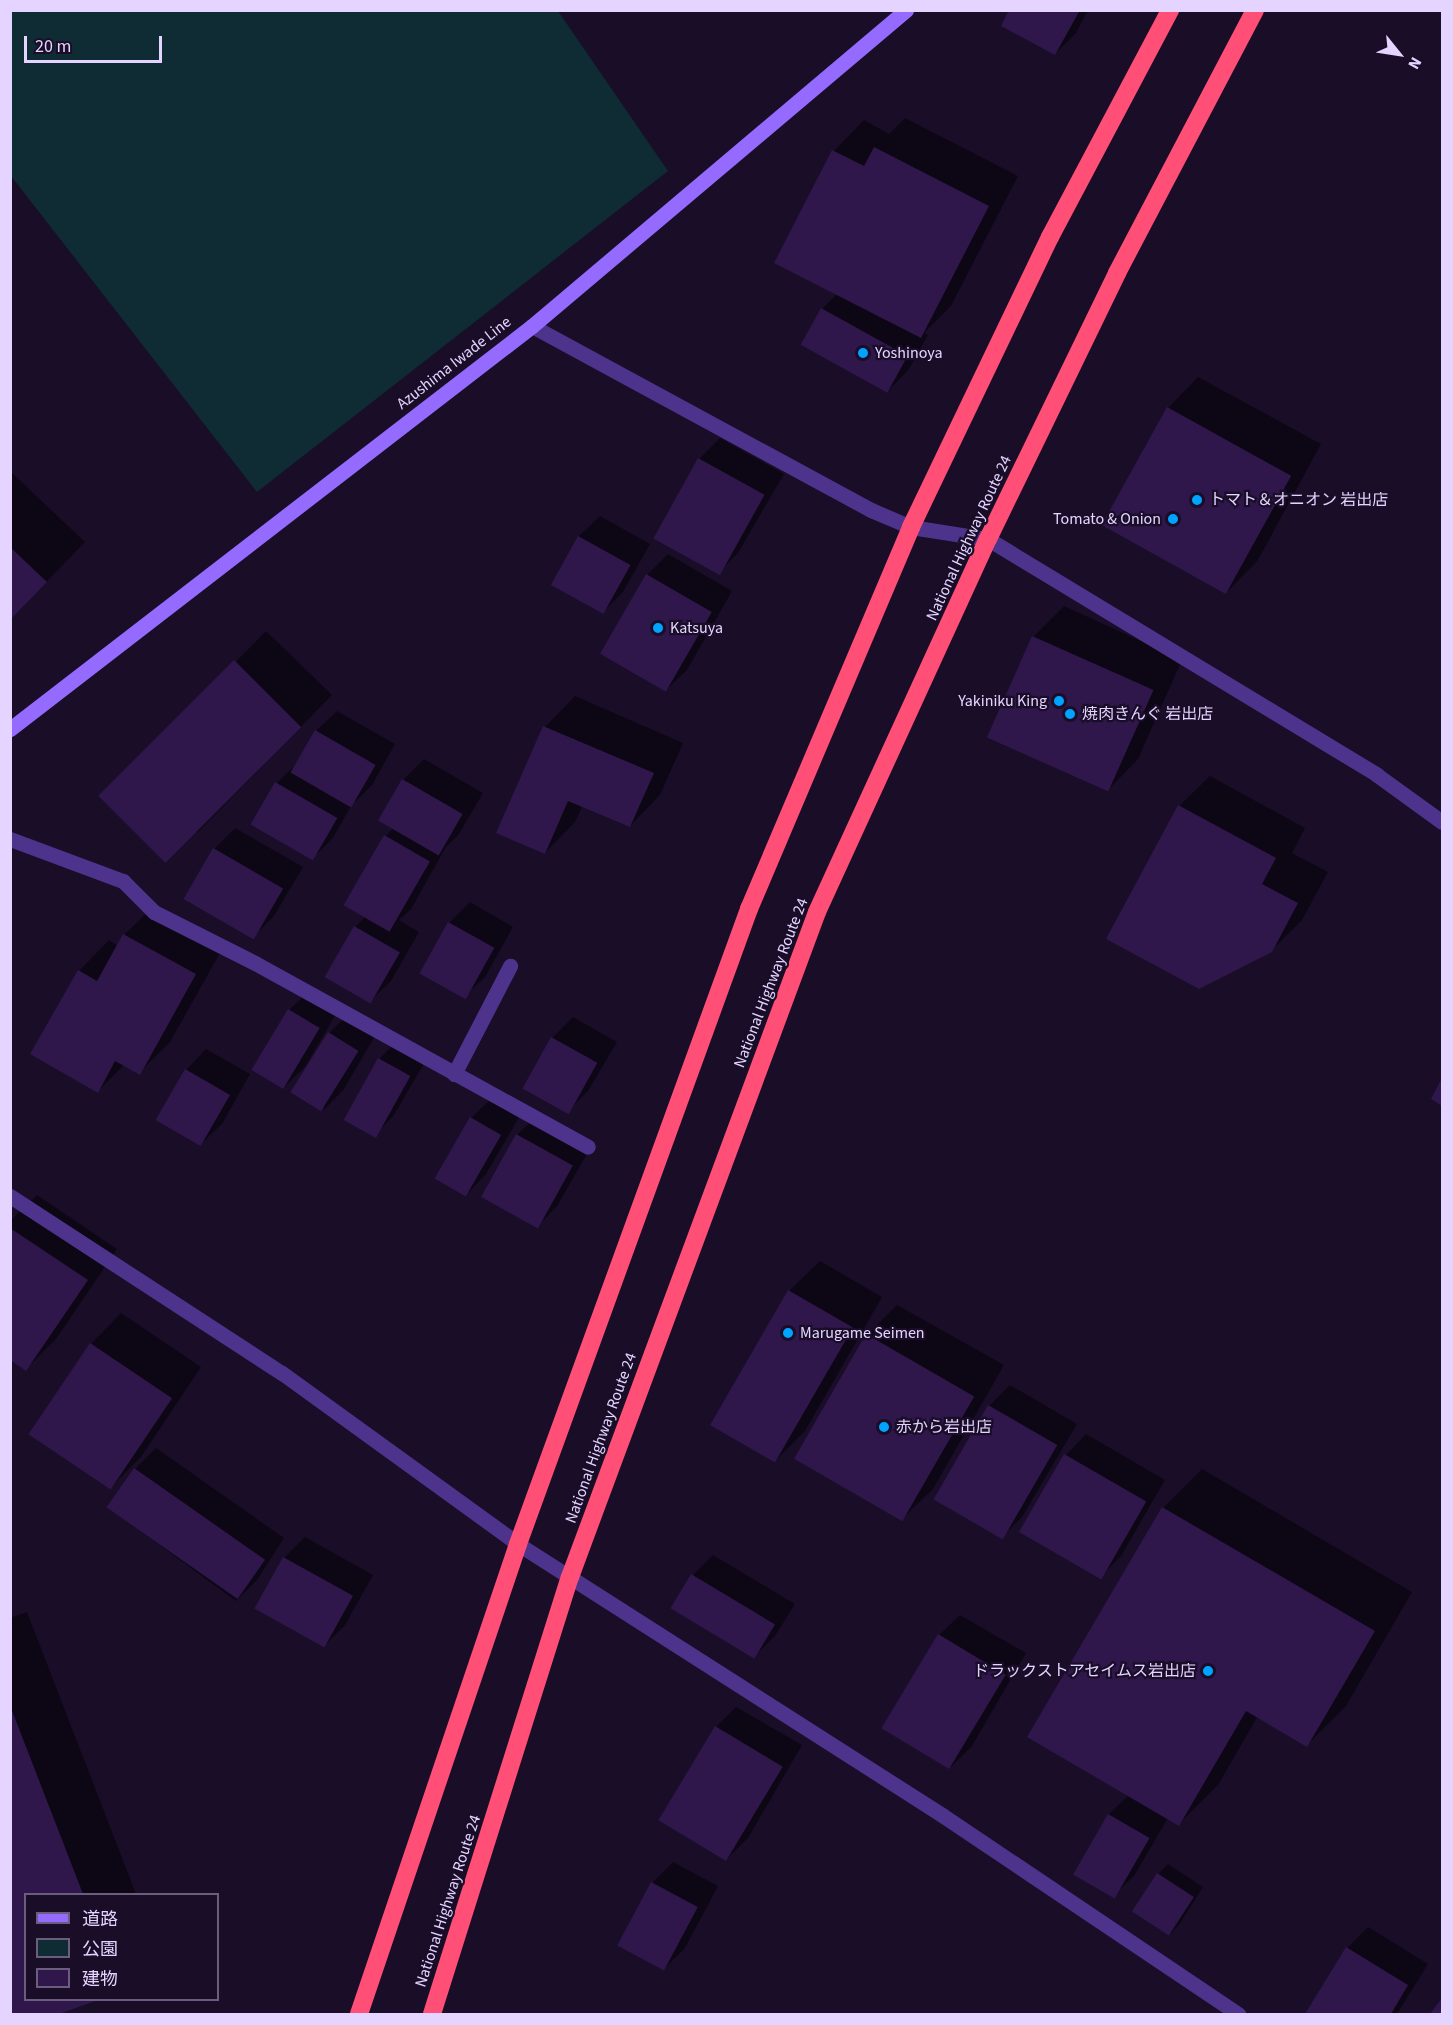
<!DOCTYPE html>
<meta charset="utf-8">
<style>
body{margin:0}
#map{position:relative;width:1453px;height:2025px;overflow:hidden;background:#190d28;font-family:"Source Sans 3","Noto Sans JP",sans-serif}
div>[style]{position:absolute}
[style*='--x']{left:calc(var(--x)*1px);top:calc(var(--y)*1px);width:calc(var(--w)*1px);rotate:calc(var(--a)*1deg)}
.green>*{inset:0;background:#0f2b33}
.shadow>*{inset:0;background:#0007}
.building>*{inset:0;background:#2f174b;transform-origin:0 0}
.street>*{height:15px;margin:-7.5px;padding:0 7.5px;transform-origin:7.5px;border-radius:7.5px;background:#4d338c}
.secondary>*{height:15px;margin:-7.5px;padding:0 7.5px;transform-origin:7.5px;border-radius:7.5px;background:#956bff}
.highway>*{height:18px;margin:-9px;padding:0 9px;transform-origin:9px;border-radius:9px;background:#ff4f76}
.dots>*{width:16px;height:16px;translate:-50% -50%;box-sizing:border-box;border:3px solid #190d28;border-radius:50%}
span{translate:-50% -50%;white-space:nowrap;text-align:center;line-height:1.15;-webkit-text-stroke:4.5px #190d28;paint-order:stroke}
.poi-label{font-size:16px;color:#e4d4ff}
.left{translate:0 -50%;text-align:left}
.right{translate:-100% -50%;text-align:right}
.street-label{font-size:16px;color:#e4d4ff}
.frame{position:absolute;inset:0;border:12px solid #e4d4ff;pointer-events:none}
.legend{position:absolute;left:24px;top:1893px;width:195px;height:108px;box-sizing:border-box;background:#190d28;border:2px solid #6a5d7e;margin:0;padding:8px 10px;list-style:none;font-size:18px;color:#e4d4ff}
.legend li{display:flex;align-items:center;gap:12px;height:30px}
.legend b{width:30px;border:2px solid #6a5d7e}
.north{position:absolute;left:1369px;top:24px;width:60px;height:60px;-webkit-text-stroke:4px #190d28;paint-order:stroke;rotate:120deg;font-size:16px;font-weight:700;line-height:24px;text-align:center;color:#e4d4ff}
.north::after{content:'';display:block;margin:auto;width:21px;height:27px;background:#e4d4ff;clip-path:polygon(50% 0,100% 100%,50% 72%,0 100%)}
.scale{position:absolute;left:24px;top:36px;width:138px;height:27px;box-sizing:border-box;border:3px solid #e4d4ff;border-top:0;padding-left:8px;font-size:18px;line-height:21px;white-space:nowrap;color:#e4d4ff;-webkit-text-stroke:4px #190d28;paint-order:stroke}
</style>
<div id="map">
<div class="green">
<i style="clip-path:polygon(11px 10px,558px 11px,668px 171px,257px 492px,11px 176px)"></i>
</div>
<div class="shadow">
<i style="clip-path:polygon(1010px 10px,1088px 10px,1076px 33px,1055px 54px)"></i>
<i style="clip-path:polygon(905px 118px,1018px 176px,951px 306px,924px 333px,928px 335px,909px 369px,889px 390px,822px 309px,837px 294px,776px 262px,834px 151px,864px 120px,889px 134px)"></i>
<i style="clip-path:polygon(1198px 377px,1321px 444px,1258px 560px,1228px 591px,1168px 408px)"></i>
<i style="clip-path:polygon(720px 438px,784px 474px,738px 553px,718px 573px,655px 538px,699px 459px)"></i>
<i style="clip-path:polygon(10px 471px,85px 542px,10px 619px)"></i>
<i style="clip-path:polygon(600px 516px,650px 544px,623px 592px,602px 613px,552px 585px,579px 536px)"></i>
<i style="clip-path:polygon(668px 554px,732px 591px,687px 670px,666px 690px,647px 575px)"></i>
<i style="clip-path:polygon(1064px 606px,1182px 660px,1138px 759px,1108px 790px,1033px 637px)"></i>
<i style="clip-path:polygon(266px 631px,332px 695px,198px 832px,102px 798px)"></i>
<i style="clip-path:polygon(575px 696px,683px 743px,660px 795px,630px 826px,583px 805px,575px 822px,545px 853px,498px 833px,545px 727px)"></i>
<i style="clip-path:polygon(337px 711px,395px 744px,372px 785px,351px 806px,333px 838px,312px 859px,277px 783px,298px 762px,316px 731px)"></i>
<i style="clip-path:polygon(424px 759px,483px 793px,459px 834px,446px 847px,411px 909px,399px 920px,419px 932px,391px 981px,370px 1001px,355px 927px,366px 916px,386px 836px,393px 828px,403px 780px)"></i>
<i style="clip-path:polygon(1210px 776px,1305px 828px,1292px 853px,1328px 872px,1302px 920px,1271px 951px,1179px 806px)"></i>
<i style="clip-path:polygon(235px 828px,303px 867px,274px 916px,253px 937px,214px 849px)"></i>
<i style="clip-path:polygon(470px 902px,513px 927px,485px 977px,464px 997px,449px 923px)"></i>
<i style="clip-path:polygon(155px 905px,225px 944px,170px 1042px,139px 1073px,124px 1065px,98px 1091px,79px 971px,109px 940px,118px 946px,124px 935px)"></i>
<i style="clip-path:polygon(310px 990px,340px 1007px,305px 1067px,284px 1087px,289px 1010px)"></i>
<i style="clip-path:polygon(350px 1013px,379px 1029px,344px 1089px,324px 1110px,329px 1033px)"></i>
<i style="clip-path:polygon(573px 1017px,617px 1042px,588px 1091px,567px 1112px,524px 1087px,552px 1038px)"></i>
<i style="clip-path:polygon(400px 1038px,429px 1055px,394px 1115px,374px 1136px,345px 1119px,379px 1059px)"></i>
<i style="clip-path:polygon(206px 1049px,250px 1074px,222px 1124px,201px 1144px,186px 1070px)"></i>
<i style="clip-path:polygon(492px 1098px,521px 1114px,486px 1174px,466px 1195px,471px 1118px)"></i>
<i style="clip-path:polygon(538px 1115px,592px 1145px,557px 1206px,537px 1227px,517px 1135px)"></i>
<i style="clip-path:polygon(37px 1195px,117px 1249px,56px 1339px,26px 1369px,10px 1359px,10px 1221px)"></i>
<i style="clip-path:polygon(820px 1261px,882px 1297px,805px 1431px,775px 1461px,789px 1291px)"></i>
<i style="clip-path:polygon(897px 1305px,1004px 1365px,933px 1489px,902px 1519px,867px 1335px)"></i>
<i style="clip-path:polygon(121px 1313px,201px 1367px,141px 1457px,110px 1488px,91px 1344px)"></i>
<i style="clip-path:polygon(1010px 1385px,1077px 1424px,1022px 1517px,1001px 1538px,989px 1406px)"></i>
<i style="clip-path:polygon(1086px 1434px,1165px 1480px,1121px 1556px,1101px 1576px,1022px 1531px,1066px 1455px)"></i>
<i style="clip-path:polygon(156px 1448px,284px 1538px,257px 1580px,236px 1601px,109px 1508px,135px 1469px)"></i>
<i style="clip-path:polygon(1202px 1469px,1412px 1592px,1346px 1706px,1307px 1745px,1258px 1716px,1218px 1785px,1179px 1824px,1168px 1818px,1134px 1876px,1113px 1896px,1074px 1873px,1109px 1814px,1129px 1795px,1163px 1508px)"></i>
<i style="clip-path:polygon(305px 1537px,373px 1575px,345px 1625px,324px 1646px,284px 1558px)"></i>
<i style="clip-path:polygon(713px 1555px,795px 1604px,775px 1636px,754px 1657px,693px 1575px)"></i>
<i style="clip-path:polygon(27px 1612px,136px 1894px,26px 1894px,26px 2000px,94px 2000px,55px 2014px,10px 2014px,10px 1618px)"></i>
<i style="clip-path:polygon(960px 1615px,1026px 1653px,972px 1746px,951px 1767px,939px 1635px)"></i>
<i style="clip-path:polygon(736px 1707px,802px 1745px,748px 1838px,727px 1859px,716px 1727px)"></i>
<i style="clip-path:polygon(673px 1862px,718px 1886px,685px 1948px,664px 1969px,652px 1883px)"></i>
<i style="clip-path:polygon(1168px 1864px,1203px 1887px,1179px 1925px,1169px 1935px,1158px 1874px)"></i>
<i style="clip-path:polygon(1368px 1927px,1428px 1964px,1397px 2014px,1307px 2014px,1347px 1948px)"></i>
</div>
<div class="building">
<i style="clip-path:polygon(1009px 10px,1080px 10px,1055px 55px,1001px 26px)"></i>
<i style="clip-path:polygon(874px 147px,989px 206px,921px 338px,774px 263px,832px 150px,864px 166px)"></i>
<i style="left:821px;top:308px;width:99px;height:42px;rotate:29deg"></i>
<i style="left:1167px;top:407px;width:142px;height:135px;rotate:29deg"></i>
<i style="left:698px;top:458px;width:76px;height:92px;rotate:29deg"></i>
<i style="left:578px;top:536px;width:60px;height:56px;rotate:29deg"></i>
<i style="clip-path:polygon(10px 547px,47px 582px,10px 620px)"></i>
<i style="left:646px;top:574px;width:76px;height:92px;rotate:30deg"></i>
<i style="left:1032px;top:636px;width:133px;height:111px;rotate:24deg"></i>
<i style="left:234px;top:660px;width:95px;height:192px;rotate:45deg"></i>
<i style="clip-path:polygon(543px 726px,654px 773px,630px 827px,568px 801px,545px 854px,496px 833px)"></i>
<i style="left:315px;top:730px;width:70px;height:49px;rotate:30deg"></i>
<i style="left:402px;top:779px;width:70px;height:48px;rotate:30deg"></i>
<i style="left:275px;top:782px;width:72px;height:49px;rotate:30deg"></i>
<i style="clip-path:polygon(1178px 805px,1276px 858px,1262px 884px,1298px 903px,1272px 952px,1199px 989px,1106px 939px)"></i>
<i style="left:384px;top:835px;width:53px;height:81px;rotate:30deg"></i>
<i style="left:213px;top:848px;width:81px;height:59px;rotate:30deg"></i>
<i style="left:448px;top:922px;width:53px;height:59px;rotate:29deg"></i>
<i style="left:354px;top:926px;width:53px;height:59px;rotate:30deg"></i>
<i style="clip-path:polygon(123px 934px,196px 974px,140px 1075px,115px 1061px,98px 1093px,30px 1054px,78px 970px,97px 981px)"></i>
<i style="left:288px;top:1009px;width:37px;height:71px;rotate:31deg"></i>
<i style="left:328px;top:1032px;width:36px;height:71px;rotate:32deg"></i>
<i style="left:551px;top:1037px;width:53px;height:59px;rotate:29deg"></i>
<i style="left:378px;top:1058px;width:37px;height:71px;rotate:29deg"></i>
<i style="left:185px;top:1069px;width:52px;height:59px;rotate:30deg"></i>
<i style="clip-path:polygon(1442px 1078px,1442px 1106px,1431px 1099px)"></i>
<i style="left:470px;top:1117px;width:36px;height:71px;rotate:30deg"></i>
<i style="left:516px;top:1134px;width:65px;height:72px;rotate:29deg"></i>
<i style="clip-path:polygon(10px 1228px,88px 1280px,26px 1371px,10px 1360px)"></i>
<i style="left:788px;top:1290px;width:75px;height:156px;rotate:30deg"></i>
<i style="left:866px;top:1334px;width:125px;height:144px;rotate:30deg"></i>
<i style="left:90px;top:1343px;width:99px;height:110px;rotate:34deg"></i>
<i style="left:988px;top:1405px;width:80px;height:109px;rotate:30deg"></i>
<i style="left:1064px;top:1454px;width:95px;height:90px;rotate:30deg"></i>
<i style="left:134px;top:1468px;width:160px;height:48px;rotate:35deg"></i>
<i style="clip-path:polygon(1162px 1507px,1375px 1631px,1307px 1747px,1246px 1711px,1179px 1826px,1027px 1737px)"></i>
<i style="left:283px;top:1557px;width:80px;height:59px;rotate:29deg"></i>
<i style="left:691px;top:1574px;width:98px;height:40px;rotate:31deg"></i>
<i style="left:938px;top:1634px;width:79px;height:110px;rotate:31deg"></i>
<i style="clip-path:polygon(11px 1708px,83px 1894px,26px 1894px,26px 2000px,98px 2000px,59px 2014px,10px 2014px)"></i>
<i style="left:715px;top:1726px;width:79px;height:110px;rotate:31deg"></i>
<i style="left:1108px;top:1814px;width:48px;height:70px;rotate:30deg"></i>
<i style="left:1157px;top:1873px;width:44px;height:46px;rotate:33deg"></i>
<i style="left:651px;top:1882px;width:53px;height:72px;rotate:28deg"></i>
<i style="clip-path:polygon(1346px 1947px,1408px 1985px,1391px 2014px,1305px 2014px)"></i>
<i style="clip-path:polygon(1442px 1998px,1442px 2014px,1430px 2014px)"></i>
</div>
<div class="street">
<i style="--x:532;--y:326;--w:386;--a:28.5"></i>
<i style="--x:871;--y:510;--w:43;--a:23"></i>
<i style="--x:911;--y:527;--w:78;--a:8.9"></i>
<i style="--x:988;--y:539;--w:455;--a:31.2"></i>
<i style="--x:1377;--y:775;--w:80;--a:35.9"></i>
<i style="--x:10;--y:839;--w:121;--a:20.4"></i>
<i style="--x:123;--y:881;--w:44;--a:45"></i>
<i style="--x:154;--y:912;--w:113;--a:26.8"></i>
<i style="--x:255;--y:963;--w:380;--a:28.9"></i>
<i style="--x:454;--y:1074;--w:122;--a:-62.6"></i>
<i style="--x:10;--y:1196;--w:325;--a:33.1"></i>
<i style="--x:282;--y:1373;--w:291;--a:35.9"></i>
<i style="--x:518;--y:1544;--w:503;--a:32.58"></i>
<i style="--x:942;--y:1815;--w:357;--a:33.9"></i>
</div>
<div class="secondary">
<i style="--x:10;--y:729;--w:659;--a:-37.67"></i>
<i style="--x:532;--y:326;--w:490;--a:-40.2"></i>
</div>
<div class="highway">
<i style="--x:359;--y:2014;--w:496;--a:-71.3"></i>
<i style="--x:518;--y:1544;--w:676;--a:-70.01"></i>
<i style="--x:749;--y:909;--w:415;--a:-67"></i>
<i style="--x:911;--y:527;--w:322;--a:-64.4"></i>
<i style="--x:1050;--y:237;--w:257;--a:-62.1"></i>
<i style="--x:432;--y:2014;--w:458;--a:-72.5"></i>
<i style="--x:570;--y:1577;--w:709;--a:-69.62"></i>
<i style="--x:817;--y:912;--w:410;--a:-65.4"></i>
<i style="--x:988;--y:539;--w:296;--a:-64.1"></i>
<i style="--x:1117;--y:273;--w:297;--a:-62.3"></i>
</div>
<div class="dots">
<i style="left:863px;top:353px;background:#00a3ff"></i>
<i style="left:1197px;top:500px;background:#00a3ff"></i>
<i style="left:1173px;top:519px;background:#00a3ff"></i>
<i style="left:658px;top:628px;background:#00a3ff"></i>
<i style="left:1059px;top:701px;background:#00a3ff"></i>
<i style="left:1070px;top:714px;background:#00a3ff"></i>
<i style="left:788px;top:1333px;background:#00a3ff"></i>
<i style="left:884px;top:1427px;background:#00a3ff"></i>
<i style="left:1208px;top:1671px;background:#00a3ff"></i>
</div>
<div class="poi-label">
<span class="left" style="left:875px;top:353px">Yoshinoya</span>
<span class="left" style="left:1209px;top:500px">トマト＆オニオン 岩出店</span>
<span class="right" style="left:1161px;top:519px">Tomato &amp; Onion</span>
<span class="left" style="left:670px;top:628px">Katsuya</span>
<span class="right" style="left:1047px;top:701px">Yakiniku King</span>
<span class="left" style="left:1082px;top:714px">焼肉きんぐ 岩出店</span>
<span class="left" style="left:800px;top:1333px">Marugame Seimen</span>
<span class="left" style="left:896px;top:1427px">赤から岩出店</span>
<span class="right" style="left:1196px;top:1671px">ドラックストアセイムス岩出店</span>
</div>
<div class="street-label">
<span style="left:454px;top:363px;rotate:-38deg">Azushima Iwade Line</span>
<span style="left:969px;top:538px;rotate:-65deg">National Highway Route 24</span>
<span style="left:771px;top:983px;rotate:-69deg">National Highway Route 24</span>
<span style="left:601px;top:1438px;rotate:-70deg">National Highway Route 24</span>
<span style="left:448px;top:1901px;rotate:-72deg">National Highway Route 24</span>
</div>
<div class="frame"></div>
<ul class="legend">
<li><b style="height:8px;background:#956bff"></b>道路</li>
<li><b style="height:16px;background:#0f2b33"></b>公園</li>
<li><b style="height:16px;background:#2f174b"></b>建物</li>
</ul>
<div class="north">N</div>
<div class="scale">20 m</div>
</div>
